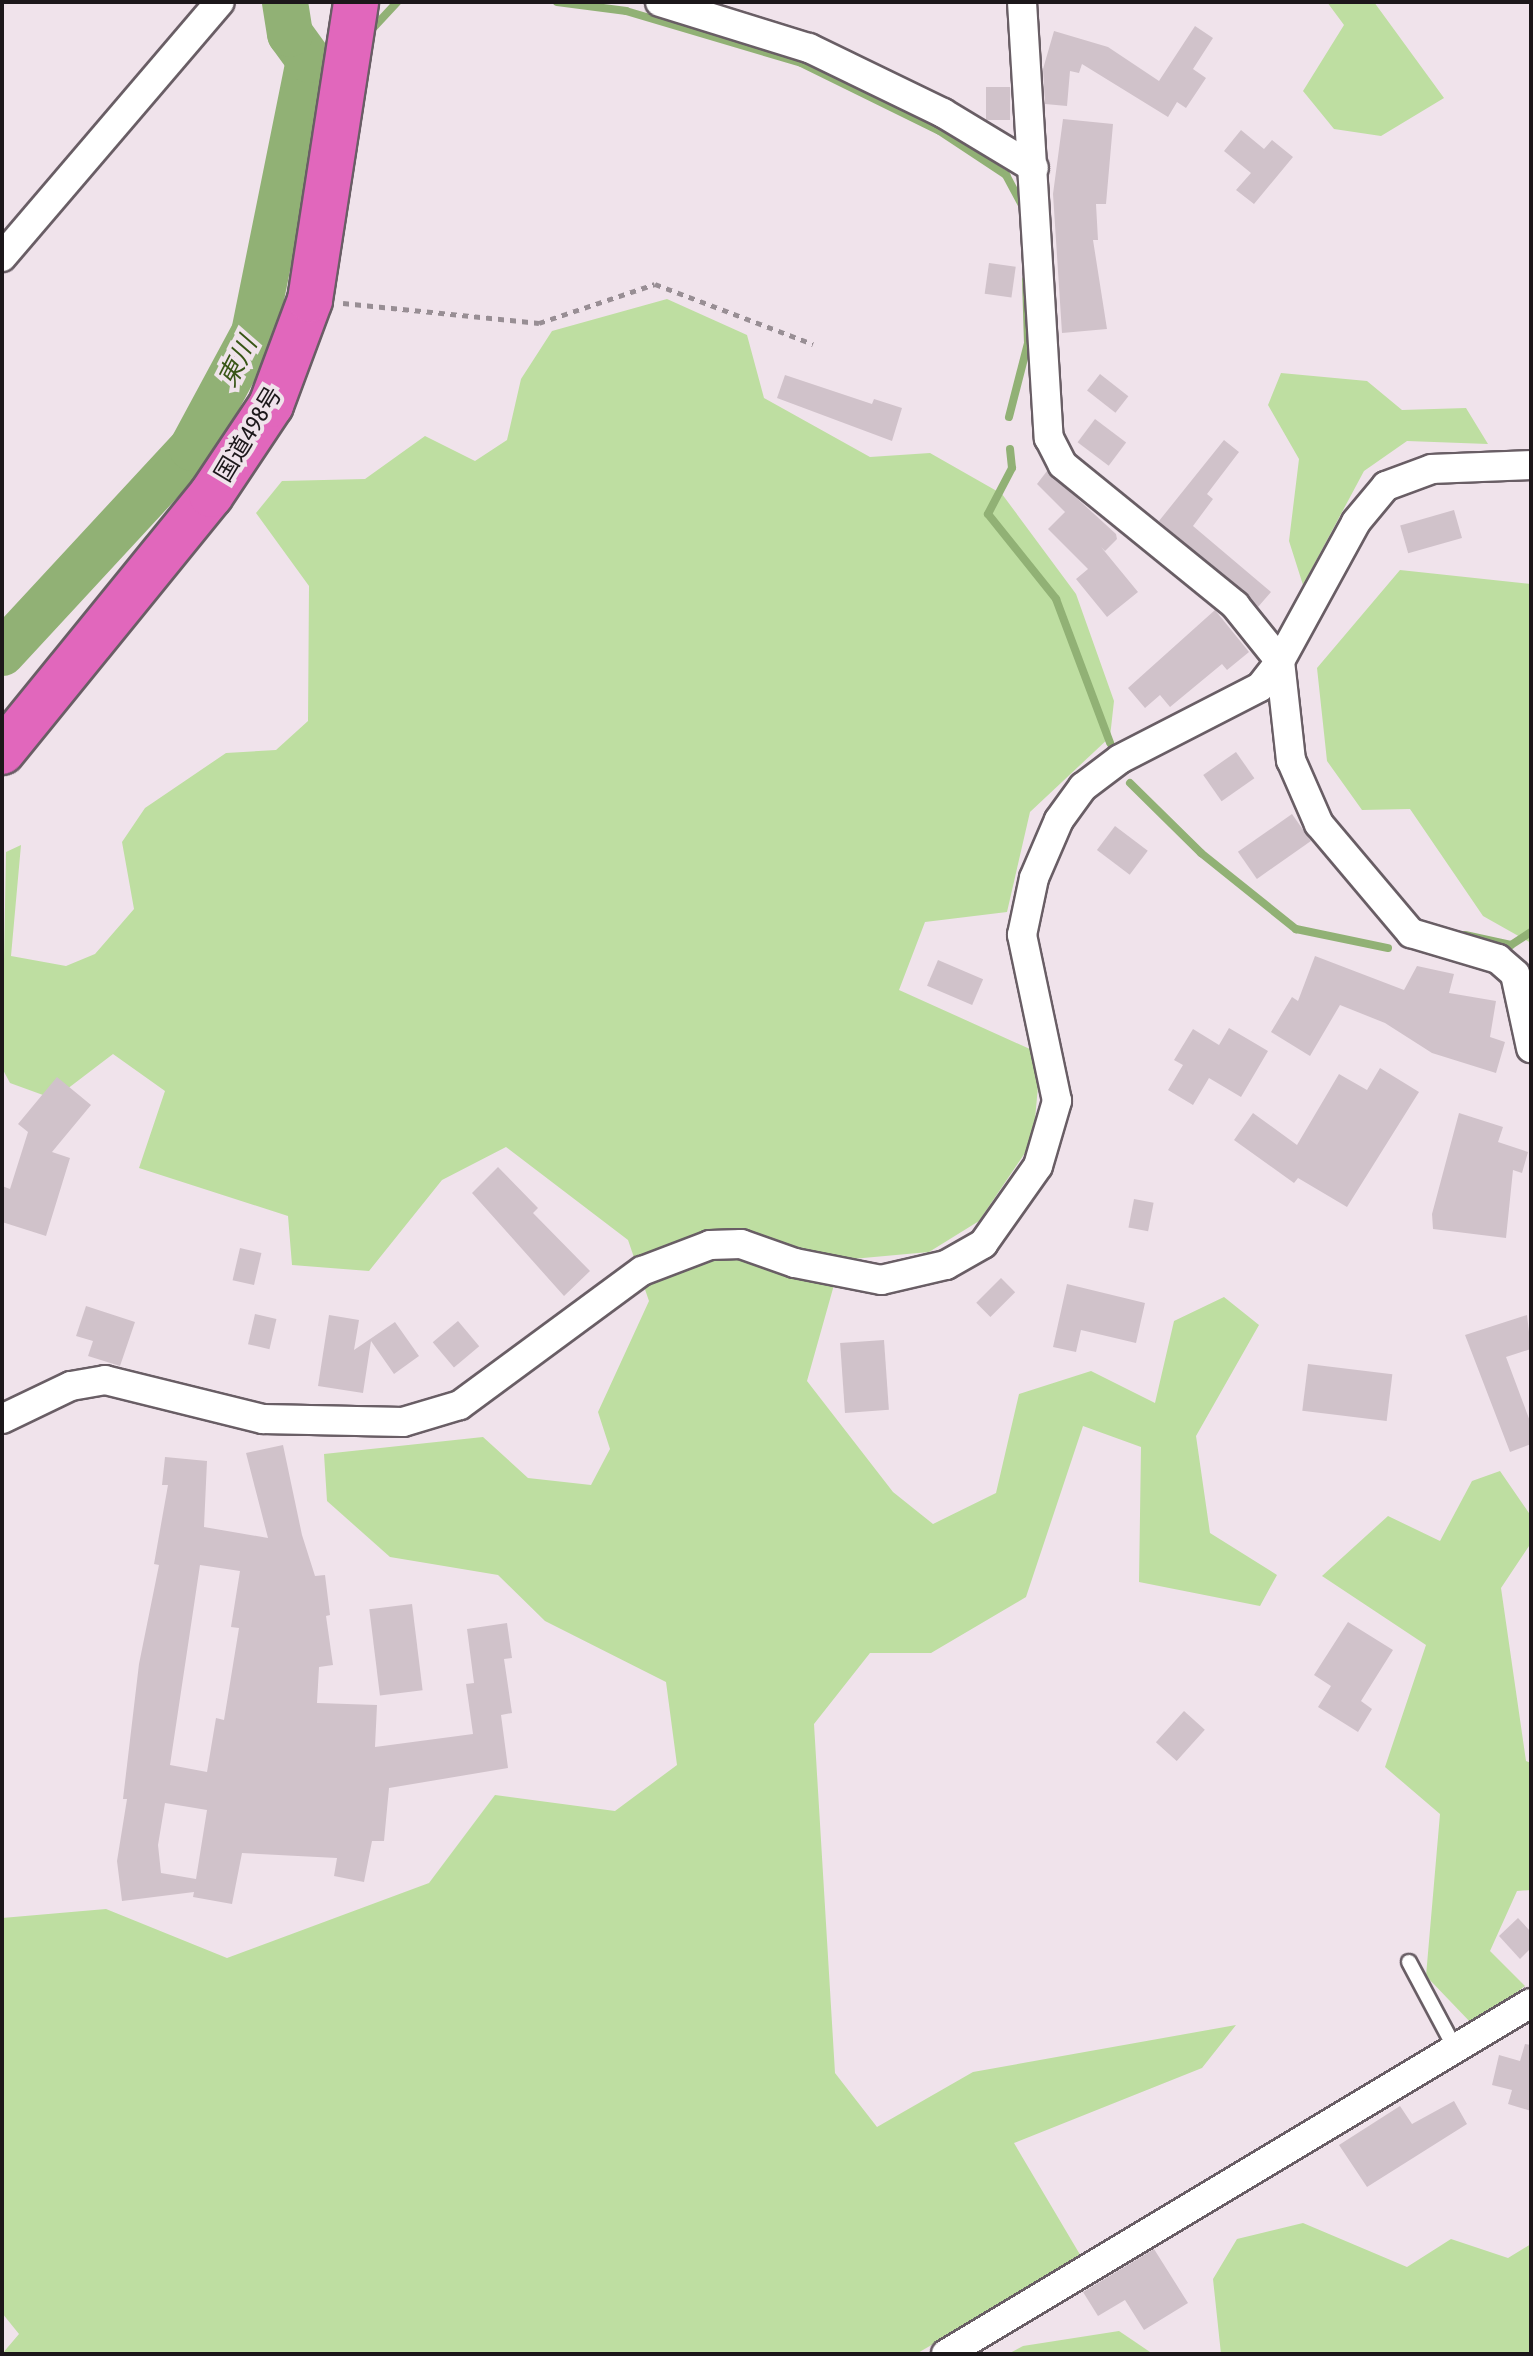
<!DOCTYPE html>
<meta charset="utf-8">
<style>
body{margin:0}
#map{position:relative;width:1533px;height:2356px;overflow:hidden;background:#f0e3eb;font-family:"Asap Condensed","Noto Sans JP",sans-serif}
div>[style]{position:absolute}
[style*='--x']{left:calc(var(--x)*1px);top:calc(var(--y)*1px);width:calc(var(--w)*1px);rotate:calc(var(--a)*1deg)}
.green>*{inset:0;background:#bedea1}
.stream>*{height:8px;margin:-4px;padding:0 4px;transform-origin:4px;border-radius:4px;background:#91b175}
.river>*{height:46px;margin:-23px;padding:0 23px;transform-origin:23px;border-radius:23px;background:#91b175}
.building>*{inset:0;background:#d0c2ca;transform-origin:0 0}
.path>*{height:5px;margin-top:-2.5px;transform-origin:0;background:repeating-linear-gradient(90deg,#988e94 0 6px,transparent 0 12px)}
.roads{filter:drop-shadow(2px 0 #695e65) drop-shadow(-2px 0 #695e65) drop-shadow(0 2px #695e65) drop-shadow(0 -2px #695e65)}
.lane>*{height:14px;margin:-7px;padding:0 7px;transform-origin:7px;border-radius:7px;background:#fff}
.street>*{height:28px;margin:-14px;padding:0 14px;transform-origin:14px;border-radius:14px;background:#fff}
.highway>*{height:44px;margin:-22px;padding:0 22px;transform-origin:22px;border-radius:22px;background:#e167bc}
span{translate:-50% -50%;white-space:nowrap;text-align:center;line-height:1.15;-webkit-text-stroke:8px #f0e3eb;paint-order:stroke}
.street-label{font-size:24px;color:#1c171a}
.water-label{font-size:26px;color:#385516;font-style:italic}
.frame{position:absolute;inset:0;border:4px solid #1c171a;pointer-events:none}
</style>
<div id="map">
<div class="green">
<i style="clip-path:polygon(1327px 2px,1374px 2px,1444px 98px,1381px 136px,1334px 129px,1303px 91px,1344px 25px)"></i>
<i style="clip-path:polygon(667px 299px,747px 335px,764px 398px,870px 457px,930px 453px,1002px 494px,1076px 594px,1114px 701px,1110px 737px,1030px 812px,1007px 912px,925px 922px,899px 990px,1041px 1054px,1033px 1141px,979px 1221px,929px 1252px,841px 1260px,807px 1381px,893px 1492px,933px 1524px,996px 1493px,1019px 1394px,1091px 1371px,1155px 1403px,1174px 1321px,1224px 1297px,1259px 1325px,1196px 1436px,1210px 1533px,1277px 1575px,1260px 1606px,1139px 1582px,1141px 1447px,1083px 1426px,1026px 1597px,931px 1653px,870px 1653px,814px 1724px,835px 2073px,877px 2127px,973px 2072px,1236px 2025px,1202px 2068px,1014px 2143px,1082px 2258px,916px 2354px,2px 2354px,19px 2334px,2px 2313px,2px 1918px,106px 1909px,227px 1958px,429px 1883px,495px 1795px,615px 1811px,677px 1765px,666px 1682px,545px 1621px,498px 1575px,390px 1557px,327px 1501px,324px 1454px,483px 1437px,528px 1478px,591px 1485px,610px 1449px,598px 1412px,649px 1301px,628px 1240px,506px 1147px,442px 1180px,369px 1271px,292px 1265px,288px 1216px,139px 1168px,165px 1091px,113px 1054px,54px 1099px,10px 1083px,2px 1068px,6px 852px,21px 845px,11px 956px,66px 966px,95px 954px,134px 909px,122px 842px,145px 808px,226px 753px,276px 750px,308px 721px,309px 586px,256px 513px,282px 481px,365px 479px,425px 436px,475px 461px,507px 440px,521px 379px,552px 331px)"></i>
<i style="clip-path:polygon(1281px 373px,1367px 381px,1402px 410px,1466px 408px,1488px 444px,1407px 441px,1364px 471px,1303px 585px,1289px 541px,1299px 459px,1268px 405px)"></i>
<i style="clip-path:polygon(1400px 570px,1531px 584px,1531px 943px,1483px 916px,1410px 809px,1362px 810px,1327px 761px,1317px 668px)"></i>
<i style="clip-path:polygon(1500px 1471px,1531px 1516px,1531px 1543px,1501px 1588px,1526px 1761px,1531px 1763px,1531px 1890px,1517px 1891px,1490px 1951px,1525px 1986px,1473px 2025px,1426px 1976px,1440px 1814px,1385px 1767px,1426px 1645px,1322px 1576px,1388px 1516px,1440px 1541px,1472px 1481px)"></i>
<i style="clip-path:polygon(1303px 2223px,1407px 2267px,1451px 2239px,1508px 2258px,1531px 2244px,1531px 2354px,1221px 2354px,1213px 2279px,1237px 2239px)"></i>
<i style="clip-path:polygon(1119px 2331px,1153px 2354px,1008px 2354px,1023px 2346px)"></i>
</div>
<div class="stream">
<i style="--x:557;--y:2;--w:70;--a:7.4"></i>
<i style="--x:626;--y:11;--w:183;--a:16.5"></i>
<i style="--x:801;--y:63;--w:153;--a:26.1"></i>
<i style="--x:938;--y:130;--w:82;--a:33.5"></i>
<i style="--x:1006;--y:175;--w:36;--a:62"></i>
<i style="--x:374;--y:27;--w:34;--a:-47"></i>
<i style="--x:1009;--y:417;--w:76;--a:-75.6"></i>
<i style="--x:1028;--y:343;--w:63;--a:-91.8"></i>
<i style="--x:1010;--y:449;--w:19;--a:84"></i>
<i style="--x:1012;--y:468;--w:52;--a:117.6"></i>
<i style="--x:988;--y:514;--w:109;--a:51.3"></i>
<i style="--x:1056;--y:599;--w:154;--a:69.4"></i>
<i style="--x:1130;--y:783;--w:100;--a:44.6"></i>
<i style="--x:1201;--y:853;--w:122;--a:38.7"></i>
<i style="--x:1296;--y:929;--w:94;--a:11.7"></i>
<i style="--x:1465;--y:935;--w:47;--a:12.3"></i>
<i style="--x:1511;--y:945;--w:24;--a:-33"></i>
</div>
<div class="river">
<i style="--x:2;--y:653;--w:280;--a:-47.2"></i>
<i style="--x:192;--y:448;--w:131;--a:-61.7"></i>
<i style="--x:254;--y:333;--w:278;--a:-78.6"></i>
<i style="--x:309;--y:60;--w:32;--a:-126"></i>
<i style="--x:290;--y:34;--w:32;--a:-99"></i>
</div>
<div class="building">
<i style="clip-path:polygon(1195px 26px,1213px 38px,1193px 69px,1206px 78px,1186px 108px,1177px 102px,1168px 117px,1082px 64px,1079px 73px,1070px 71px,1067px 106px,1045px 104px,1043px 69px,1054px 31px,1108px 47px,1159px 81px)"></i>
<i style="left:986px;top:87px;width:24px;height:33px"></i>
<i style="clip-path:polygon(1063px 119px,1113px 124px,1106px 204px,1096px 204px,1098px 240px,1093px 240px,1107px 329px,1062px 333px,1053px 194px)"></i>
<i style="clip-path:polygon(1241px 130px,1264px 149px,1272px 140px,1293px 157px,1254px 204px,1236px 190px,1251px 173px,1224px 151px)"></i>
<i style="left:989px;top:263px;width:27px;height:31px;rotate:8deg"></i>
<i style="left:1100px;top:374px;width:36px;height:21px;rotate:38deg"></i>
<i style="clip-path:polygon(785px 375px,872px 404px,874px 399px,902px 408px,892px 441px,777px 398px)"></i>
<i style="left:1095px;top:419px;width:39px;height:29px;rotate:37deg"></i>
<i style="clip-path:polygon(1224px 440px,1239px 452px,1207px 494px,1213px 499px,1193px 526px,1271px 592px,1258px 607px,1159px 521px)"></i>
<i style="clip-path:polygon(1047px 471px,1116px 534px,1117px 539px,1105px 551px,1101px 547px,1138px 592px,1107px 617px,1076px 579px,1088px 569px,1048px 529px,1065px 512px,1037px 484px)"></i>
<i style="left:1454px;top:510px;width:29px;height:56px;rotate:74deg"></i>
<i style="clip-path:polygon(1215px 610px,1249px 652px,1227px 670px,1222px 664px,1170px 707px,1160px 695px,1145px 708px,1128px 688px)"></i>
<i style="left:1236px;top:752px;width:32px;height:40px;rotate:55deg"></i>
<i style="left:1292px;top:814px;width:33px;height:66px;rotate:55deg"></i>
<i style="left:1115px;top:826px;width:41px;height:30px;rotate:37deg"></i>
<i style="clip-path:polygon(1315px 956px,1404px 990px,1417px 966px,1454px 974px,1449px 993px,1496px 1001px,1490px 1037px,1505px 1042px,1496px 1073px,1432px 1053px,1385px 1023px,1340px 1005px,1310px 1056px,1271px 1032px,1292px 997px,1298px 1001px)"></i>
<i style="left:938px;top:960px;width:49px;height:28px;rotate:23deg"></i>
<i style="clip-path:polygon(1229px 1028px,1268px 1051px,1241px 1097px,1209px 1078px,1193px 1105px,1168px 1090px,1183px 1065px,1174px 1060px,1193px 1029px,1219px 1045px)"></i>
<i style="clip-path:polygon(1380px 1068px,1419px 1092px,1347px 1207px,1298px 1178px,1294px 1183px,1234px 1140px,1253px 1113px,1297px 1145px,1339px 1074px,1367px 1090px)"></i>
<i style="clip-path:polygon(57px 1077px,91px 1105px,52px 1152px,70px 1158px,46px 1236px,2px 1222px,2px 1186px,10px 1189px,28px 1132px,18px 1124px)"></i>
<i style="clip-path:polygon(1459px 1113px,1503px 1127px,1498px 1142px,1528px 1152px,1522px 1173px,1513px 1170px,1506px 1238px,1433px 1229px,1432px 1214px)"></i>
<i style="clip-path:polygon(498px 1167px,538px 1208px,533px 1213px,590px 1271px,564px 1296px,472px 1193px)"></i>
<i style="left:1134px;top:1199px;width:20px;height:29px;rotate:11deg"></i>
<i style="left:240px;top:1248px;width:22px;height:33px;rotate:13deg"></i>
<i style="left:1001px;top:1278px;width:20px;height:35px;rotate:45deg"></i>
<i style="clip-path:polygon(1067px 1284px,1145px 1303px,1136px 1343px,1081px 1330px,1076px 1352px,1053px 1347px)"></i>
<i style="clip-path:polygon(86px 1306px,135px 1322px,120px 1366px,88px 1356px,93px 1341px,76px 1336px)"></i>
<i style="left:255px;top:1314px;width:22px;height:31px;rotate:13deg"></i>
<i style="clip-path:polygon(329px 1315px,359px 1320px,354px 1350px,395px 1322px,419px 1356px,394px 1374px,371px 1341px,363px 1393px,318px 1386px)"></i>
<i style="clip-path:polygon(1527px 1315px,1531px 1349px,1506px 1357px,1531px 1424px,1531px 1444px,1510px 1452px,1465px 1335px)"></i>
<i style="left:458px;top:1321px;width:33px;height:33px;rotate:50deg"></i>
<i style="left:884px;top:1340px;width:70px;height:44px;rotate:86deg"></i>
<i style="left:1308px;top:1364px;width:85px;height:47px;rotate:7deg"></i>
<i style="clip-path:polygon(evenodd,283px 1445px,302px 1535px,315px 1576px,325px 1575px,330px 1615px,326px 1616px,333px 1665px,319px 1667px,317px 1703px,377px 1705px,375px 1747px,473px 1734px,466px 1684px,474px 1683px,467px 1629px,507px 1623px,512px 1658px,504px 1659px,512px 1713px,501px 1715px,508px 1768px,389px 1788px,384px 1841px,372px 1841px,364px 1882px,334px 1876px,337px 1858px,242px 1853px,232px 1904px,193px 1897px,194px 1892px,122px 1901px,117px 1861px,127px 1799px,123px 1799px,139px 1664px,159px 1565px,154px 1564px,168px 1485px,162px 1485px,165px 1457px,207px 1461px,204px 1527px,268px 1538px,246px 1453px,283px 1445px,200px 1565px,240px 1571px,231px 1627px,239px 1628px,224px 1720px,216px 1718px,207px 1772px,170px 1765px,200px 1565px,283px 1445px,165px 1803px,207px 1810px,196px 1879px,161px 1873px,158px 1845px,165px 1803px)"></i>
<i style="left:412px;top:1604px;width:87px;height:43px;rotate:83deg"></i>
<i style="clip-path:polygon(1348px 1622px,1393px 1650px,1361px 1701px,1372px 1709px,1358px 1732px,1318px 1707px,1331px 1686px,1314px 1675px)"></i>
<i style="left:1184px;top:1711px;width:28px;height:42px;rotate:42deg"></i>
<i style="clip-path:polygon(1518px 1918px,1531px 1932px,1531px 1948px,1520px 1959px,1499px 1936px)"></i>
<i style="clip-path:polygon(1525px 2044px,1531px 2045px,1531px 2111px,1508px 2104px,1512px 2090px,1492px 2085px,1499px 2055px,1520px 2061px)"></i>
<i style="clip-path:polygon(1454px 2101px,1467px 2124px,1367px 2187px,1339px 2145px,1400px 2106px,1412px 2124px)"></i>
<i style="clip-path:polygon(1154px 2249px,1188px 2303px,1144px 2330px,1125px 2300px,1098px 2316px,1083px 2292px)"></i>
</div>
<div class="path">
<i style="--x:343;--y:303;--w:197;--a:5.8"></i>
<i style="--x:539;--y:323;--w:122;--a:-18.6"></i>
<i style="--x:655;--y:284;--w:169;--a:20.8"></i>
</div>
<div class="roads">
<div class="lane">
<i style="--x:1409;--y:1962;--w:98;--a:61.9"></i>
</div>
<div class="street">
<i style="--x:660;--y:2;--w:156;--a:17.2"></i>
<i style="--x:809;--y:48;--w:149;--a:25.9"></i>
<i style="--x:943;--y:113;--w:106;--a:31.1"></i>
<i style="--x:1022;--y:2;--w:437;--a:86.5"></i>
<i style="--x:1049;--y:438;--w:30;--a:63"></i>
<i style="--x:1063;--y:465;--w:222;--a:39.1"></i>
<i style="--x:1235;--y:605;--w:72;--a:51.2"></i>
<i style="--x:1280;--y:661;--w:100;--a:83.7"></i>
<i style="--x:1291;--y:760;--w:70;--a:66.4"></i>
<i style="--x:1319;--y:824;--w:143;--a:49.8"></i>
<i style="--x:1411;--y:933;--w:91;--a:16.6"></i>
<i style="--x:1498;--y:959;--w:23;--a:41"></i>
<i style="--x:1515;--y:974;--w:76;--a:77.8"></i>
<i style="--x:2;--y:257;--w:335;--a:-49.5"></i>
<i style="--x:2;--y:1419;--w:76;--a:-25.6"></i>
<i style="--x:71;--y:1386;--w:35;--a:-10"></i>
<i style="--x:105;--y:1380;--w:163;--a:13.9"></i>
<i style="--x:263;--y:1419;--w:140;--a:1.2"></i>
<i style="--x:403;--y:1422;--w:59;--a:-16.6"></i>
<i style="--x:460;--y:1405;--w:226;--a:-36.4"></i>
<i style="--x:642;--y:1271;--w:73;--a:-20.9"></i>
<i style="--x:710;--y:1245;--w:31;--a:-2"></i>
<i style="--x:741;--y:1244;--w:57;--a:19.4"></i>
<i style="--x:795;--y:1263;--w:88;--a:11.2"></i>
<i style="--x:881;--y:1280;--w:67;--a:-13"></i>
<i style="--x:946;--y:1265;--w:43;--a:-29.6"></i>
<i style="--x:983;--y:1244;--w:95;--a:-54.8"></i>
<i style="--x:1038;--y:1166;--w:68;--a:-73.7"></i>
<i style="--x:1057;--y:1101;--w:170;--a:-101.9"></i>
<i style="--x:1022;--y:935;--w:58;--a:-78.1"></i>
<i style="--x:1034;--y:878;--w:63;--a:-66.7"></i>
<i style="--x:1059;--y:820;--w:41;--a:-54"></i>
<i style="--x:1083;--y:787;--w:46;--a:-37.1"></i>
<i style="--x:1120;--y:759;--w:157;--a:-27.2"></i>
<i style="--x:1260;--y:687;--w:33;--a:-52"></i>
<i style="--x:1280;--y:661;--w:158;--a:-61.3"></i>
<i style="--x:1356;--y:522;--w:47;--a:-50.2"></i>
<i style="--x:1386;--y:486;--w:49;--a:-20.3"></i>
<i style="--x:1432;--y:469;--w:99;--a:-2.3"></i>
<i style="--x:946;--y:2354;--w:682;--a:-30.96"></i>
</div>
<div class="highway">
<i style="--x:2;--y:752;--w:331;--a:-50.9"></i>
<i style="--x:211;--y:495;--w:108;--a:-56.3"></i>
<i style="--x:271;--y:405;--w:112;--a:-69.6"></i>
<i style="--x:310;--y:300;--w:302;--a:-81.2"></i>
</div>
</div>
<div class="street-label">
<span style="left:248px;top:434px;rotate:-59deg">国道498号</span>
</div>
<div class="water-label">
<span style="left:238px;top:362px;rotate:-63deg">東川</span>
</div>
<div class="frame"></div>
</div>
